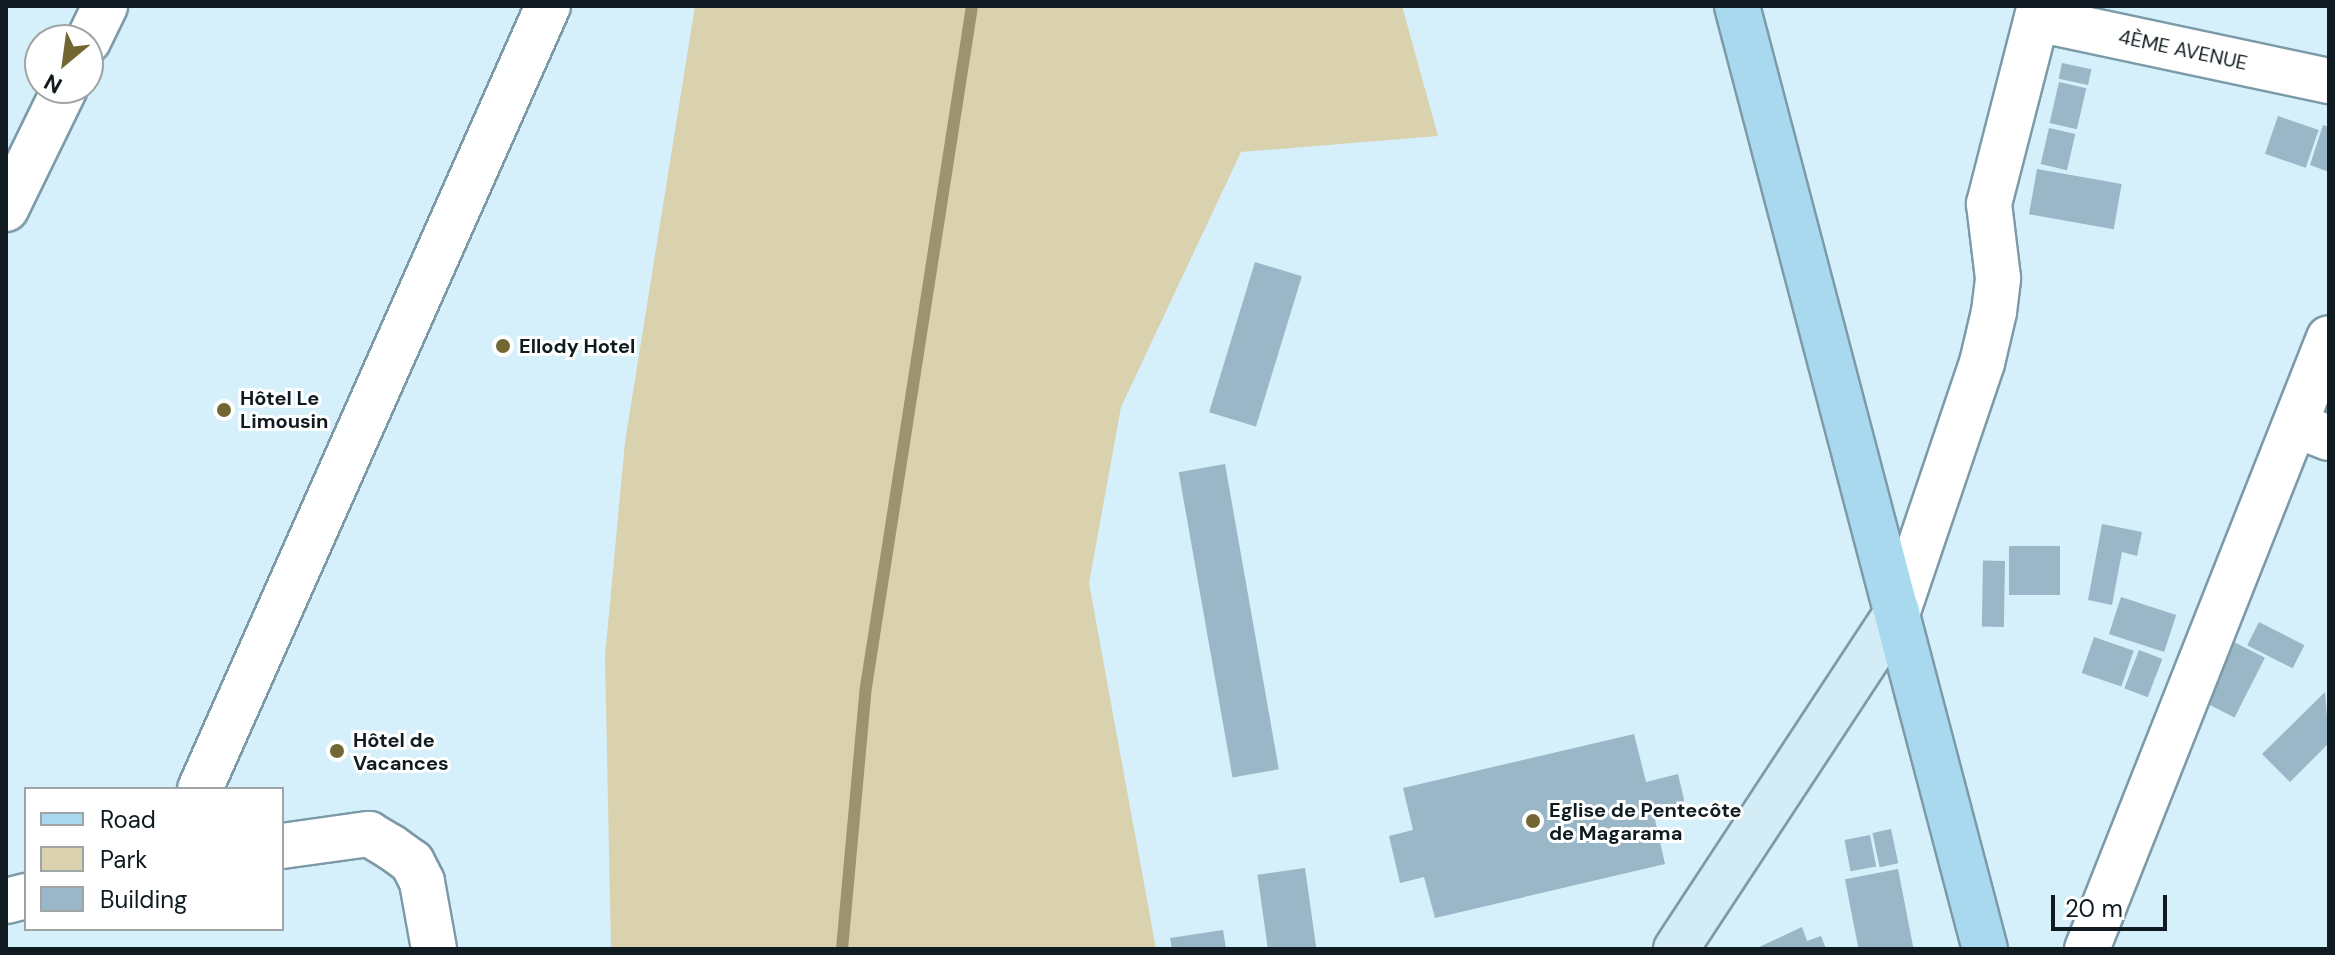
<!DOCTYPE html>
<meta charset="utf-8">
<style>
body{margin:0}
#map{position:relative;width:2335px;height:955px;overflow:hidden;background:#d5effb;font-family:"DM Sans",sans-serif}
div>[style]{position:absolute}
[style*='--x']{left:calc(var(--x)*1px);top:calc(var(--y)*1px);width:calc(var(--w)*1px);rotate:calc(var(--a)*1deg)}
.green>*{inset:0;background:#dad2ae}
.stream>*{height:12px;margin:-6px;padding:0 6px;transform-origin:6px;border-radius:6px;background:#9c946c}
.building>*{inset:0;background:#99b7c6;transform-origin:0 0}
.roads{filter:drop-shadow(2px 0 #7c9aa8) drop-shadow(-2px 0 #7c9aa8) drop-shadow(0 2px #7c9aa8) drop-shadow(0 -2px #7c9aa8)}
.street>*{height:44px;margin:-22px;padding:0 22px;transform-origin:22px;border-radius:22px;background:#fff}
.secondary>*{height:44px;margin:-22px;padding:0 22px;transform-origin:22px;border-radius:22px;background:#d4ecf6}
.primary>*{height:44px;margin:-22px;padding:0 22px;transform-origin:22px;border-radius:22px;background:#a9d9ee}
.dots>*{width:22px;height:22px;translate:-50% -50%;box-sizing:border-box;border:4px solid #fff;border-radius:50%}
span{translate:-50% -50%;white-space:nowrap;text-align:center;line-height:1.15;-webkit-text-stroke:6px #fff;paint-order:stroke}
.street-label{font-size:20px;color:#0f1b20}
.poi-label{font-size:20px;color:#0f1b20;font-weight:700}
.left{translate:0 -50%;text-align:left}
.frame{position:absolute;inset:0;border:8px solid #0f1b20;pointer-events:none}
.legend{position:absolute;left:24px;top:787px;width:260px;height:144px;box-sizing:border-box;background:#fff;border:2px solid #9fa4a6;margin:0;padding:10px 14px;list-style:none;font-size:24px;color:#0f1b20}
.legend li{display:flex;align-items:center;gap:16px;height:40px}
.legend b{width:40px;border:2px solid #9fa4a6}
.north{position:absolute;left:24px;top:24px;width:80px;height:80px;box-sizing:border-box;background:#fff;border:2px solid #9fa4a6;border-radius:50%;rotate:209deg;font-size:22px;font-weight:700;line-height:32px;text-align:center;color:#0f1b20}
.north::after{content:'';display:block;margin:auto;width:28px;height:36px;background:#726733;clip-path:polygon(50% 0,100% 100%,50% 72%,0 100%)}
.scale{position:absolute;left:2051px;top:895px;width:116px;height:36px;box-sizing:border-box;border:4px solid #0f1b20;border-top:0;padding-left:10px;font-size:24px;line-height:28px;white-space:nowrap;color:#0f1b20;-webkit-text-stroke:6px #fff;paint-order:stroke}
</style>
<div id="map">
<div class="green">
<i style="clip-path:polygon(695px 6px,1402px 6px,1438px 136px,1241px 152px,1121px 407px,1089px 583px,1156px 949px,611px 949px,605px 656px,625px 442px)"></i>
</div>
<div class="stream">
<i style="--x:842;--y:949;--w:263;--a:-84.8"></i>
<i style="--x:866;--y:687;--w:689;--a:-81.15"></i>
</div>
<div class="building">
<i style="left:2062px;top:63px;width:30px;height:16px;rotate:12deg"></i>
<i style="left:2059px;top:82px;width:28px;height:42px;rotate:13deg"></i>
<i style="left:2278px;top:116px;width:43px;height:40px;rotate:19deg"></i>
<i style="clip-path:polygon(2323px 125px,2329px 127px,2329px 172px,2310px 165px)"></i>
<i style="left:2049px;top:128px;width:27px;height:37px;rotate:13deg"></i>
<i style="left:2037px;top:169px;width:86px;height:46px;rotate:10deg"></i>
<i style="left:1255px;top:262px;width:49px;height:157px;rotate:17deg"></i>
<i style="left:1225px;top:464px;width:310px;height:47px;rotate:80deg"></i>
<i style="clip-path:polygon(2102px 524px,2142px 532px,2137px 556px,2122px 552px,2112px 605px,2088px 600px)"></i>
<i style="left:2009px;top:546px;width:51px;height:49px"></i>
<i style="left:2005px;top:561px;width:66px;height:22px;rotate:91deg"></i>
<i style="left:2121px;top:597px;width:58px;height:39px;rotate:18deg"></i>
<i style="left:2259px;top:622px;width:51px;height:26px;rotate:27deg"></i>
<i style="left:2094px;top:637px;width:42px;height:38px;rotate:19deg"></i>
<i style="left:2232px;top:641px;width:37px;height:67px;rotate:27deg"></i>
<i style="left:2139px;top:650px;width:25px;height:41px;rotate:21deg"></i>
<i style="clip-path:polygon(2325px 692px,2329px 743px,2290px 782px,2262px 754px)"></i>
<i style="clip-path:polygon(1634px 734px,1646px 782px,1678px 774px,1685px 804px,1653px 811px,1665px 864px,1435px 918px,1424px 877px,1400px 883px,1389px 836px,1413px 830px,1403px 788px)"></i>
<i style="left:1891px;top:829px;width:35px;height:19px;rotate:78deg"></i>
<i style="left:1870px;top:835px;width:32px;height:26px;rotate:79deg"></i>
<i style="left:1305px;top:868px;width:82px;height:48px;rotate:82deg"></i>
<i style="left:1898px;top:869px;width:82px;height:54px;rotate:79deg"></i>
<i style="clip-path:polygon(1802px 927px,1807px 941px,1821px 936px,1826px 949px,1755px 949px)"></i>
<i style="clip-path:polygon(1223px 930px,1226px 949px,1172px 949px,1170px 938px)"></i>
</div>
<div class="roads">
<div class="street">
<i style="--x:2037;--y:19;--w:299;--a:12"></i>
<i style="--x:88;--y:41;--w:39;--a:-64"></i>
<i style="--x:6;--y:209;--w:135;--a:-64"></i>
<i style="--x:2295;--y:425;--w:36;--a:21"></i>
<i style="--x:1898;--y:611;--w:262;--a:-71.3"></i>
<i style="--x:1982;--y:363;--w:52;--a:-76.8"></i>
<i style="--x:1994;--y:312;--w:34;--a:-83"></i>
<i style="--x:1998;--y:278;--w:75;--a:-96.9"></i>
<i style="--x:1989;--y:204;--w:204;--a:-75.6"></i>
<i style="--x:200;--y:789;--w:857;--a:-66.04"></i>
<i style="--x:282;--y:846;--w:88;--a:-7.9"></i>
<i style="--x:369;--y:834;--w:26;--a:31"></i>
<i style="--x:391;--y:847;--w:26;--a:36"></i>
<i style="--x:412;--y:862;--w:22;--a:63"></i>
<i style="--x:422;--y:882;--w:68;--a:79.8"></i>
<i style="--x:6;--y:901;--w:21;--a:-14"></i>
<i style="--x:2087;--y:949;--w:657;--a:-68.39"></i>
</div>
<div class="secondary">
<i style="--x:1676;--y:949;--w:404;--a:-56.7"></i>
</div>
<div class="primary">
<i style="--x:1737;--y:6;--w:975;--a:75.27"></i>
</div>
</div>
<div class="dots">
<i style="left:503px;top:346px;background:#726733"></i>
<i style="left:224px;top:410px;background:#726733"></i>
<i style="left:337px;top:751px;background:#726733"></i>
<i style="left:1533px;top:821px;background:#726733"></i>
</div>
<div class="street-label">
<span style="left:2183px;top:50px;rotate:12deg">4ÈME AVENUE</span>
</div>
<div class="poi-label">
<span class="left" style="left:519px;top:346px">Ellody Hotel</span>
<span class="left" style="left:240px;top:410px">Hôtel Le<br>Limousin</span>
<span class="left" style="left:353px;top:752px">Hôtel de<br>Vacances</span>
<span class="left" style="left:1549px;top:822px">Eglise de Pentecôte<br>de Magarama</span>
</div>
<div class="frame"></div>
<ul class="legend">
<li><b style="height:10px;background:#a9d9ee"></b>Road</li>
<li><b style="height:22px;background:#dad2ae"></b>Park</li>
<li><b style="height:22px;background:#99b7c6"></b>Building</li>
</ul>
<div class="north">N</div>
<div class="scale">20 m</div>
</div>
